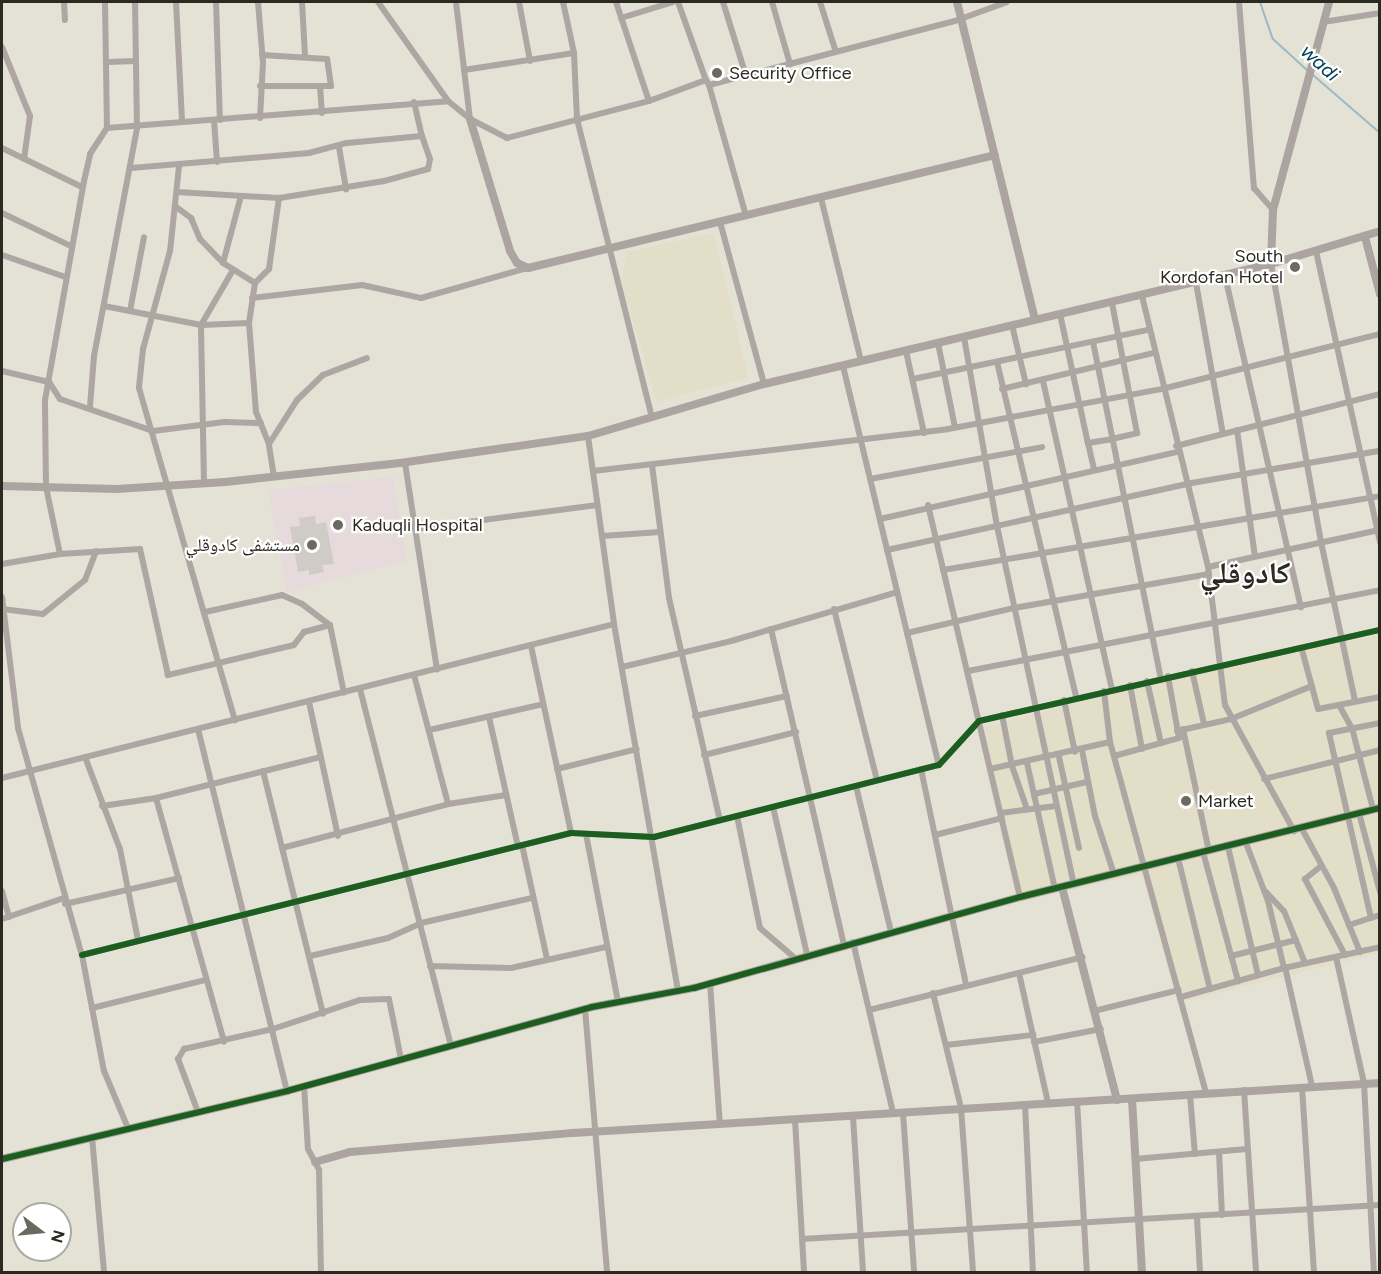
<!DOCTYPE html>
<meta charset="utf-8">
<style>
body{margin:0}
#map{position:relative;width:1381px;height:1274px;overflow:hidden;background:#e4e1d5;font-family:Figtree,"Noto Naskh Arabic",sans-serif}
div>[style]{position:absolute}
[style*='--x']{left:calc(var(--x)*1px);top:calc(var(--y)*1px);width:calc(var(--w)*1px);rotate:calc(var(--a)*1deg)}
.built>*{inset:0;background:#e2dec8}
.medical>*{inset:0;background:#e6dadd}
.stream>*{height:2px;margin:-1px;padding:0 1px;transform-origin:1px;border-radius:1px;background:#9cb9c7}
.building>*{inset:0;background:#d1cbc8}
.street>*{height:6px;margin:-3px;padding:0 3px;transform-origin:3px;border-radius:3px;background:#ada6a3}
.secondary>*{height:8px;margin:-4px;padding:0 4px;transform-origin:4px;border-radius:4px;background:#aca4a0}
.cycleway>*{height:6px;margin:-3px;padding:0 3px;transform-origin:3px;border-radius:3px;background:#1b5e20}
.dots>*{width:16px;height:16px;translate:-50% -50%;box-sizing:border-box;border:3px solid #fff;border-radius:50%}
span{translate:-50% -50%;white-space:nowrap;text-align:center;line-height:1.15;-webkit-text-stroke:4.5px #fff;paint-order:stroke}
.poi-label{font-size:18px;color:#2b2a21}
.left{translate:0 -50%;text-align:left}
.right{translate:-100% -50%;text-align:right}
.water-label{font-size:20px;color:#04405a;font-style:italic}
.town-label{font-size:30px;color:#2b2a21;font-weight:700}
.frame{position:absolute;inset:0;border:3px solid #2b2a21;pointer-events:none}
.north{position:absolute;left:12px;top:1202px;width:60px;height:60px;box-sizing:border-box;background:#fff;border:2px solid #aaaaa6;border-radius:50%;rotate:106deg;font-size:16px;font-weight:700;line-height:24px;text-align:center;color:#2b2a21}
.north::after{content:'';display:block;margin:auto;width:21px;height:27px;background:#6c6a60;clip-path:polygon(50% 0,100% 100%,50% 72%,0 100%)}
</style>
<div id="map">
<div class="built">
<i style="clip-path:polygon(713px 233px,748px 377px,657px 402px,622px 285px,626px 252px)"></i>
<i style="clip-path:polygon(1379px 635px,1379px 953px,1177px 1003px,1142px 874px,1017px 902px,977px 729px,1136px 687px)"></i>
</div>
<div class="medical">
<i style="clip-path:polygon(393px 477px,407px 561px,287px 592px,268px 490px)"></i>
</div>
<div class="stream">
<i style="--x:1260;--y:2;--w:39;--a:71"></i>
<i style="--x:1273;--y:39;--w:47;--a:42.4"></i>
<i style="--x:1313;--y:75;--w:89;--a:40.9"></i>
</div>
<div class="building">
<i style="clip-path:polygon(315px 516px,316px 524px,326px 522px,334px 564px,322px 565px,324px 572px,309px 575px,309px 570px,298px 572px,290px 527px,300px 526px,299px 518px)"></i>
</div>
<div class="street">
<i style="--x:64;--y:2;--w:18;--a:87"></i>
<i style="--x:105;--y:2;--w:126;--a:89.1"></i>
<i style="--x:176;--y:2;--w:120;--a:87.1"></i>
<i style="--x:216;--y:2;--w:118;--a:88.1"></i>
<i style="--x:258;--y:2;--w:61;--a:85.3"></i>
<i style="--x:263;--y:63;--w:55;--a:93.1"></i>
<i style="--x:302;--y:2;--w:53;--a:86.8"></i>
<i style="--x:378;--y:2;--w:121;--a:54.7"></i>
<i style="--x:448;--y:101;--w:28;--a:39"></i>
<i style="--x:470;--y:119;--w:42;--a:27.2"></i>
<i style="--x:507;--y:138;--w:147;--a:-14.6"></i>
<i style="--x:649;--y:101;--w:61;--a:-20.2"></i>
<i style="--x:706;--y:80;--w:6;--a:59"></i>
<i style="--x:709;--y:85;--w:254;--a:-14.6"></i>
<i style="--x:955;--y:21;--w:55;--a:-20.1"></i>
<i style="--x:456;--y:2;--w:118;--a:83.2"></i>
<i style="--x:519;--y:2;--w:60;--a:79.4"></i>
<i style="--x:563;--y:2;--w:52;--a:77.8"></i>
<i style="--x:574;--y:53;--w:66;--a:87.4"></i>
<i style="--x:577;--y:119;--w:308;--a:75.9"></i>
<i style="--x:616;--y:2;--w:104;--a:71.6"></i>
<i style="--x:678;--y:2;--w:83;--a:70.3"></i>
<i style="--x:723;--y:2;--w:77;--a:72.7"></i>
<i style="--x:772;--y:2;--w:65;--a:73.8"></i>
<i style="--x:820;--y:2;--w:52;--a:72.3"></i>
<i style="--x:1239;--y:2;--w:187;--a:85.4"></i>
<i style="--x:1254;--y:188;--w:29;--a:49"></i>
<i style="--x:621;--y:18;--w:54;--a:-17.1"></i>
<i style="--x:1323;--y:22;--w:58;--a:-9"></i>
<i style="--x:2;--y:47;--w:74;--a:67.9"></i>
<i style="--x:30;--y:116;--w:43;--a:97.9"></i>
<i style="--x:108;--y:62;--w:28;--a:-2"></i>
<i style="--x:464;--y:70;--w:111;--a:-8.8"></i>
<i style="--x:709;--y:85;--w:136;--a:74.2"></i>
<i style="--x:260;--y:86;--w:71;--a:0"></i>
<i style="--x:331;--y:86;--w:27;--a:-98"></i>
<i style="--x:327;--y:59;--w:65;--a:-176.5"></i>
<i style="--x:320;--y:86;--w:27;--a:86"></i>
<i style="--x:414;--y:102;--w:35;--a:77"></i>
<i style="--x:214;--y:120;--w:42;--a:85.9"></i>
<i style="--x:339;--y:147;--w:43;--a:80.5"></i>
<i style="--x:2;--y:148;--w:89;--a:26"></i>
<i style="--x:179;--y:166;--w:85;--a:96"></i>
<i style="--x:170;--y:251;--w:102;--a:105.4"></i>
<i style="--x:143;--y:349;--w:39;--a:96"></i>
<i style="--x:139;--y:388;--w:346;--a:73.9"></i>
<i style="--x:131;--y:168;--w:179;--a:-4.8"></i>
<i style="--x:309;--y:153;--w:39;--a:-15"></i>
<i style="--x:347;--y:143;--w:75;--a:-5.3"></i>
<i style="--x:422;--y:136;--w:24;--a:71"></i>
<i style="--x:430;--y:159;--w:10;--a:101"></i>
<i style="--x:428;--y:169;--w:46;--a:164.7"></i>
<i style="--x:384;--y:181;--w:106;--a:170.8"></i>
<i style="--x:279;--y:198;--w:102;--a:-176.6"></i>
<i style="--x:821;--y:198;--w:168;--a:76.2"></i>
<i style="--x:176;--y:207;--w:19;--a:36"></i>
<i style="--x:191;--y:218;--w:23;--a:67"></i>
<i style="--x:200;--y:239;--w:33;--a:46"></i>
<i style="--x:223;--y:263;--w:38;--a:32"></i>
<i style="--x:2;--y:213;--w:76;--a:25.6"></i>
<i style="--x:720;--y:222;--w:168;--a:74.8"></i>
<i style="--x:1316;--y:251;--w:299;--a:77.6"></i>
<i style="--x:2;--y:255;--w:67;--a:19.2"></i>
<i style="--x:223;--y:263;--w:69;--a:-75"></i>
<i style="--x:1271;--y:264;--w:282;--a:79.8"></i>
<i style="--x:1321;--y:542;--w:163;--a:77.9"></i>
<i style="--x:1225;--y:276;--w:340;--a:77.1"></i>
<i style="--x:1196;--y:283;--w:153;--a:79.9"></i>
<i style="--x:1142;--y:296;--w:279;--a:76.3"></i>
<i style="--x:1208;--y:567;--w:139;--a:83"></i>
<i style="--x:1225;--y:705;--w:144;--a:61.3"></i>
<i style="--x:252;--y:298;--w:111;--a:-6.7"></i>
<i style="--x:362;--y:285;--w:60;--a:12.4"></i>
<i style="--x:421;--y:298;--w:110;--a:-15.8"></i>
<i style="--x:104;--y:306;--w:99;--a:11.1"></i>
<i style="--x:201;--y:325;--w:48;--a:-2.4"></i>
<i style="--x:130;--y:311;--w:75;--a:-79.3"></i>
<i style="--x:1060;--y:314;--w:132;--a:77.8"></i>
<i style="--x:1088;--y:443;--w:24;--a:-9"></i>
<i style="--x:1112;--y:439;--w:26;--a:-13"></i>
<i style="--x:1137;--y:433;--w:132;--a:-100.9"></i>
<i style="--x:1012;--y:325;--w:61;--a:76.7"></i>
<i style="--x:964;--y:337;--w:192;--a:80.1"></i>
<i style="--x:997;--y:526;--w:366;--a:77.9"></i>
<i style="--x:1093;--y:342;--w:343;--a:78.6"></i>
<i style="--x:938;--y:343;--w:86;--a:78.6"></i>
<i style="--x:906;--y:351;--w:84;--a:77.6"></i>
<i style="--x:997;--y:362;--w:344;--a:76.7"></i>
<i style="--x:843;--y:366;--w:410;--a:76.5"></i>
<i style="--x:2;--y:371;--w:48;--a:13.2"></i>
<i style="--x:49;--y:382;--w:20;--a:57"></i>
<i style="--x:60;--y:399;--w:98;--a:19"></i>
<i style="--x:153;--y:431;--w:72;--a:-7.2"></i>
<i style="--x:224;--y:422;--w:37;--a:2"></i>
<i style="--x:913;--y:379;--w:240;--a:-11.8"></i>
<i style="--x:1043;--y:381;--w:316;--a:77.4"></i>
<i style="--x:1002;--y:389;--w:155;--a:-13.4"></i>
<i style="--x:90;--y:406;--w:50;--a:-85.4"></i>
<i style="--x:94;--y:356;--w:232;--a:-79.3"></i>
<i style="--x:137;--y:128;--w:126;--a:-90.9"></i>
<i style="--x:1237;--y:430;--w:127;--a:81.9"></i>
<i style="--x:588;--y:436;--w:190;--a:82.1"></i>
<i style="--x:614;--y:624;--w:372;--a:80.1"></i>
<i style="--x:1088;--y:443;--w:27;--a:77"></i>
<i style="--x:269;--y:444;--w:52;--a:-57.5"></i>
<i style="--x:297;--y:400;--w:36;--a:-44"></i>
<i style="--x:323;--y:375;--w:47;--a:-21.1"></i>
<i style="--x:1176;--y:446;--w:211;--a:-14.3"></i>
<i style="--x:405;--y:463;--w:209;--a:81.2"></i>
<i style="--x:652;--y:465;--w:134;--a:82.7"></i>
<i style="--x:669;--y:598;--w:228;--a:77.1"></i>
<i style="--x:593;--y:471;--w:357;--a:-6.7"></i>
<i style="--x:948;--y:429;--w:218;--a:-10.6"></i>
<i style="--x:1162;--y:389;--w:225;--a:-14.2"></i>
<i style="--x:274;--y:477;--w:33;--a:-99"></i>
<i style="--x:269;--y:444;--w:35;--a:-112"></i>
<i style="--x:256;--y:412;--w:89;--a:-94.5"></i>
<i style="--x:249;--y:323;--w:40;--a:-81.5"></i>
<i style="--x:255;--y:283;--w:20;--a:-45"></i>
<i style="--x:269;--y:269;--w:72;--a:-82"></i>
<i style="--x:870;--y:479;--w:175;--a:-10.5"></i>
<i style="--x:204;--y:483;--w:158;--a:-91.1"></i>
<i style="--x:201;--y:325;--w:64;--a:-59.8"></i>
<i style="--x:928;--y:505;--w:403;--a:76.8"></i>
<i style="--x:880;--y:519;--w:305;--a:-12.7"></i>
<i style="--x:415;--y:529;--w:184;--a:-7.5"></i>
<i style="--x:602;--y:536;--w:58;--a:-3.9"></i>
<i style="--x:887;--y:550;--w:306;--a:-12.4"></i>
<i style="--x:1186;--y:484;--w:197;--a:-9.7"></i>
<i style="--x:2;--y:564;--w:59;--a:-9.8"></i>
<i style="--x:1208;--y:567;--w:175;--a:-12.2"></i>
<i style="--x:943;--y:570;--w:443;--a:-9.6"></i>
<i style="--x:2;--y:597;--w:132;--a:83"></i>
<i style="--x:18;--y:728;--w:236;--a:74.3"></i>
<i style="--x:82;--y:955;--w:118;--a:79.3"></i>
<i style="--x:104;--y:1071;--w:62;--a:67.2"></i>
<i style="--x:2;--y:609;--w:41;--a:7"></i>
<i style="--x:43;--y:614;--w:54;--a:-39"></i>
<i style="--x:85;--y:580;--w:31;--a:-69"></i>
<i style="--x:834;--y:609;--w:176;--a:75.9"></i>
<i style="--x:205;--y:612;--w:79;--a:-12.4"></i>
<i style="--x:282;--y:595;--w:22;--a:24"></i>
<i style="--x:302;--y:604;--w:35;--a:37"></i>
<i style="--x:330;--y:625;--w:69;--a:78.4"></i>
<i style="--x:330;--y:625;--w:27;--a:165"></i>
<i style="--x:304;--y:632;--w:16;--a:128"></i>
<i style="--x:294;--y:645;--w:130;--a:166.6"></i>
<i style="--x:168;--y:675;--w:129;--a:-102.5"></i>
<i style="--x:140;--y:549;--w:80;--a:176.4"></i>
<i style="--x:60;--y:554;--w:68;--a:-101.8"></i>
<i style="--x:46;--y:487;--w:87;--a:-90.7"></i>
<i style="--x:45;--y:400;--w:222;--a:-79.9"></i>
<i style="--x:84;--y:181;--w:28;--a:-77"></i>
<i style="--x:90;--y:154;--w:31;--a:-57"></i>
<i style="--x:107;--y:128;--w:342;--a:-4.5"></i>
<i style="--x:771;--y:629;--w:324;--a:77"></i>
<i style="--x:907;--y:633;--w:110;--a:-13.2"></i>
<i style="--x:1014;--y:608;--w:198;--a:-9.9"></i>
<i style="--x:531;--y:646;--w:191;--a:77.9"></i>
<i style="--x:1302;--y:650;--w:61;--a:74.8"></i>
<i style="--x:1318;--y:709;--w:63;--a:-11"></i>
<i style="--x:622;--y:667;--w:112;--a:-13.4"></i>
<i style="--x:731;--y:641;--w:173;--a:-16.4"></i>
<i style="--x:968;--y:671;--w:420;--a:-11.1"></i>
<i style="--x:1192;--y:671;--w:54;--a:77.2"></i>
<i style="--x:414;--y:675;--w:133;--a:75.2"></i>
<i style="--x:1147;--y:681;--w:64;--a:77.3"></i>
<i style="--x:1130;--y:685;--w:65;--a:79.4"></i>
<i style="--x:360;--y:689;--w:368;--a:75.7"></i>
<i style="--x:1104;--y:691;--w:51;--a:83.3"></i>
<i style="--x:1110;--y:742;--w:365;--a:74.7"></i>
<i style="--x:1064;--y:700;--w:53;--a:78.1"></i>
<i style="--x:309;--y:702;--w:137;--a:77.8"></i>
<i style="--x:1339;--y:705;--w:26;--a:61"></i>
<i style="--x:1352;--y:728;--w:84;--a:75.5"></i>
<i style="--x:1002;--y:715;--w:52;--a:78.9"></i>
<i style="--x:1012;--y:766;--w:46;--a:70.8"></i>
<i style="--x:695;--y:716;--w:94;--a:-12.3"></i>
<i style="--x:489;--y:717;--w:133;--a:77.4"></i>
<i style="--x:198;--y:729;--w:373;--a:76.2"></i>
<i style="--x:1183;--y:729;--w:125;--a:78"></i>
<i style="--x:429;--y:730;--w:117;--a:-12.8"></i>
<i style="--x:1177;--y:731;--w:55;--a:-12.5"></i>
<i style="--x:1231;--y:719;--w:87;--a:-22.2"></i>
<i style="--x:1082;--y:750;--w:67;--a:78.9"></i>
<i style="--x:1095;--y:816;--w:61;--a:71.9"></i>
<i style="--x:704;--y:755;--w:95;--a:-14"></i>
<i style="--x:1114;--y:756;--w:67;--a:-15.5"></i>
<i style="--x:1179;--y:738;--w:63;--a:-100.1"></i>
<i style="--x:85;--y:757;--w:98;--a:69.2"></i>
<i style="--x:120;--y:849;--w:93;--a:78.8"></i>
<i style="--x:1059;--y:757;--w:93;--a:77.6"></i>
<i style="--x:1027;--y:763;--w:129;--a:77.5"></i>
<i style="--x:557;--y:769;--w:82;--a:-14"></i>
<i style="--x:921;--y:769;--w:220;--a:78.2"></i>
<i style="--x:990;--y:769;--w:123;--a:-12.7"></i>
<i style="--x:263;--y:771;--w:250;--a:76.1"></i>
<i style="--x:2;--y:778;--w:631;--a:-14.12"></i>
<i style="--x:1264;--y:779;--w:120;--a:-14"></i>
<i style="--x:856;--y:786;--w:150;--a:76.5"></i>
<i style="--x:1034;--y:794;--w:54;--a:-12.8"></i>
<i style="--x:156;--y:798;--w:253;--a:74.4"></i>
<i style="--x:102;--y:806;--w:55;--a:-8.4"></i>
<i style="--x:156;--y:798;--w:170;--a:-14"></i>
<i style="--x:773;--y:807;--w:151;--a:77"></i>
<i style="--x:1001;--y:813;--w:55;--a:-7.3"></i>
<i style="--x:1359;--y:813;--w:82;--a:75.1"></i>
<i style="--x:737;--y:816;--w:114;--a:78.4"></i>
<i style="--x:760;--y:928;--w:46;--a:40.6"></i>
<i style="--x:1302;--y:829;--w:67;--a:61.5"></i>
<i style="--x:1334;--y:888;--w:69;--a:67.9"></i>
<i style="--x:586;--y:834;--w:170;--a:79.2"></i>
<i style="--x:935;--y:835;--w:69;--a:-14.2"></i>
<i style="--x:1246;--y:843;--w:62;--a:69.2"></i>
<i style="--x:1268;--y:901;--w:69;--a:76.6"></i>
<i style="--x:522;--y:845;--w:117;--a:77.6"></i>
<i style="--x:1228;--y:847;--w:131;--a:76.8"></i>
<i style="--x:282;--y:848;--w:172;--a:-14.8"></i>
<i style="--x:448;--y:804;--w:59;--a:-8.8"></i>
<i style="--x:1203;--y:852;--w:134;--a:74.8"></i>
<i style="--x:1178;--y:858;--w:135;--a:76.3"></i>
<i style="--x:1321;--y:866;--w:21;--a:141"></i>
<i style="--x:1305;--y:879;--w:86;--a:62.2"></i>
<i style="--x:2;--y:891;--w:27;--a:75"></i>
<i style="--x:1266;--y:892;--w:26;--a:47"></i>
<i style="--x:1284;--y:911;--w:56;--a:68"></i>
<i style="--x:65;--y:904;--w:117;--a:-12.8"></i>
<i style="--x:1371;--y:918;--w:190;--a:-102.8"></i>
<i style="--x:1329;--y:733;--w:52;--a:-11.1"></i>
<i style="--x:2;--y:919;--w:65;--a:-18.7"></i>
<i style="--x:1349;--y:925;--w:33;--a:-18"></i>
<i style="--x:853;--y:942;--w:176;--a:76.8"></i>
<i style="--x:82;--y:955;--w:504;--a:-14.01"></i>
<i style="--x:571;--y:833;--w:83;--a:2.8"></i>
<i style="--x:654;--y:837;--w:294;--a:-14.2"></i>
<i style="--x:939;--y:765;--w:59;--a:-47.7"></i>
<i style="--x:979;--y:721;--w:411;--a:-12.8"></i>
<i style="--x:310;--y:956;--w:80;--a:-13"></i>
<i style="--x:388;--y:938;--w:36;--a:-24"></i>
<i style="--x:421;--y:923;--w:114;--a:-12.7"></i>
<i style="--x:1231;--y:956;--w:67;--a:-13.8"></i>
<i style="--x:1336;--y:957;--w:129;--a:77.5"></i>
<i style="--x:1364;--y:1083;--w:189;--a:87"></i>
<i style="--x:430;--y:966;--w:81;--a:1.4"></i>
<i style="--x:511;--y:968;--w:97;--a:-12.5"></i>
<i style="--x:1285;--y:967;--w:122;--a:77.2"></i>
<i style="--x:1019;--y:973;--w:133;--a:77.4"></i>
<i style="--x:710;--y:983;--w:142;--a:86"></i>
<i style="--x:933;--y:993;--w:118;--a:76.3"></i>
<i style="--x:961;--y:1108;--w:164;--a:85.8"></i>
<i style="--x:1181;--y:997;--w:107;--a:-15.7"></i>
<i style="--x:1284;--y:968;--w:98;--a:-12.3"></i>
<i style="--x:92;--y:1008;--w:116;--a:-13.9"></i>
<i style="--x:585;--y:1009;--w:264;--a:85.2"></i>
<i style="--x:869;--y:1010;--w:220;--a:-13.9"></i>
<i style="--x:1098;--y:1010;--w:83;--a:-13.9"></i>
<i style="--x:1034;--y:1042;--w:68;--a:-11"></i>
<i style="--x:946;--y:1045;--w:88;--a:-6.6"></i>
<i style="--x:304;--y:1086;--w:63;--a:86.4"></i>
<i style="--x:308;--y:1149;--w:24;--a:62"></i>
<i style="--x:319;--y:1170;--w:102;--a:88.9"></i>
<i style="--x:1302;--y:1087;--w:185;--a:86.3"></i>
<i style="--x:1244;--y:1090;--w:182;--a:86.2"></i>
<i style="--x:1190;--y:1095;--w:59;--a:85.2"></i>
<i style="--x:1077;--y:1101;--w:171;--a:86.7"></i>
<i style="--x:1025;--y:1104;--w:168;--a:87.3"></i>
<i style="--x:198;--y:1112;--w:57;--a:-110.7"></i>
<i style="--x:178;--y:1059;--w:12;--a:-59"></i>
<i style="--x:184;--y:1049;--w:91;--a:-12.7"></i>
<i style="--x:273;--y:1029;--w:92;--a:-18.4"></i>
<i style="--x:360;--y:1000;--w:29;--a:-2"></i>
<i style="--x:389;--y:999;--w:61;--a:78.7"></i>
<i style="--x:903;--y:1113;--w:159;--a:86"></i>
<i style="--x:853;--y:1117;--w:155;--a:86.3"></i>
<i style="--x:795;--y:1120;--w:152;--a:86.6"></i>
<i style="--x:92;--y:1137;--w:136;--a:84.9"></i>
<i style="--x:1219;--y:1152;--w:63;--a:87.3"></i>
<i style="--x:1135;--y:1159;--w:112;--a:-5.1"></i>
<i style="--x:1197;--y:1217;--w:55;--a:86.9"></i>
<i style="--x:802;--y:1239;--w:579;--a:-3.37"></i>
</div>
<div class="secondary">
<i style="--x:957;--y:2;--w:326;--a:76.2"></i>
<i style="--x:470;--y:119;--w:138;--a:73.1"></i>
<i style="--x:510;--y:251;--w:14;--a:60"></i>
<i style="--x:517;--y:263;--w:12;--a:24"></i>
<i style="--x:528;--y:268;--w:480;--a:-13.6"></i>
<i style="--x:1365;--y:237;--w:59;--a:75.3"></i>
<i style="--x:1271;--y:264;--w:54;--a:-87.9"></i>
<i style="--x:1273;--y:210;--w:215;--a:-74.9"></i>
<i style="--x:2;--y:486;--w:115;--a:1.5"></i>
<i style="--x:117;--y:489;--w:108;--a:-3.7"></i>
<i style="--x:225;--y:482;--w:176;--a:-6.2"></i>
<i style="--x:400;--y:463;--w:190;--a:-8.2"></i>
<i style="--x:588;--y:436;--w:184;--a:-16.5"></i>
<i style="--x:764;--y:384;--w:521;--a:-13.32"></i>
<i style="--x:1271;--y:264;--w:114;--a:-16.8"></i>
<i style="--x:1062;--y:887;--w:220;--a:75.5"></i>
<i style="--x:1132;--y:1099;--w:173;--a:86.7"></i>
<i style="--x:2;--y:1159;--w:293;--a:-13.4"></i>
<i style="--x:287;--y:1091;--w:316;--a:-15.4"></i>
<i style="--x:592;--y:1007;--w:104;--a:-10.6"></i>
<i style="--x:694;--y:988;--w:338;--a:-15.6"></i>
<i style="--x:1020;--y:897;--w:371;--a:-13.9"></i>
<i style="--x:315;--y:1162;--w:36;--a:-16"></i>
<i style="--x:350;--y:1152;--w:224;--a:-4.9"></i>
<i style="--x:573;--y:1133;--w:809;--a:-3.55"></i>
</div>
<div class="cycleway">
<i style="--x:82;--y:955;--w:504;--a:-14.01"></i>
<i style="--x:571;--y:833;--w:83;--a:2.8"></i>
<i style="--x:654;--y:837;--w:294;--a:-14.2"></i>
<i style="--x:939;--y:765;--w:59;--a:-47.7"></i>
<i style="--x:979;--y:721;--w:411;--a:-12.8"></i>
<i style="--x:2;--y:1159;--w:293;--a:-13.4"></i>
<i style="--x:287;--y:1091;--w:316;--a:-15.4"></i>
<i style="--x:592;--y:1007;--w:104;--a:-10.6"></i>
<i style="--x:694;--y:988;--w:338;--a:-15.6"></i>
<i style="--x:1020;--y:897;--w:371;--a:-13.9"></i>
</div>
<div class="dots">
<i style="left:717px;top:73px;background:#6c6a60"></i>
<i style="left:1295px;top:267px;background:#6c6a60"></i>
<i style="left:338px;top:525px;background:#6c6a60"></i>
<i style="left:312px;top:545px;background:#6c6a60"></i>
<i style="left:1186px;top:801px;background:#6c6a60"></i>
</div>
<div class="poi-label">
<span class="left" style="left:729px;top:73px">Security Office</span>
<span class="right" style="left:1283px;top:267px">South<br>Kordofan Hotel</span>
<span class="left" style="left:352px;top:525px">Kaduqli Hospital</span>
<span class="right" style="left:300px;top:545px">مستشفى كادوقلي</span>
<span class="left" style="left:1198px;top:801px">Market</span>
</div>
<div class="water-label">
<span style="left:1320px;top:63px;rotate:42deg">wadi</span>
</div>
<div class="town-label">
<span style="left:1245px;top:573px">كادوقلي</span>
</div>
<div class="frame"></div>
<div class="north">N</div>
</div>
